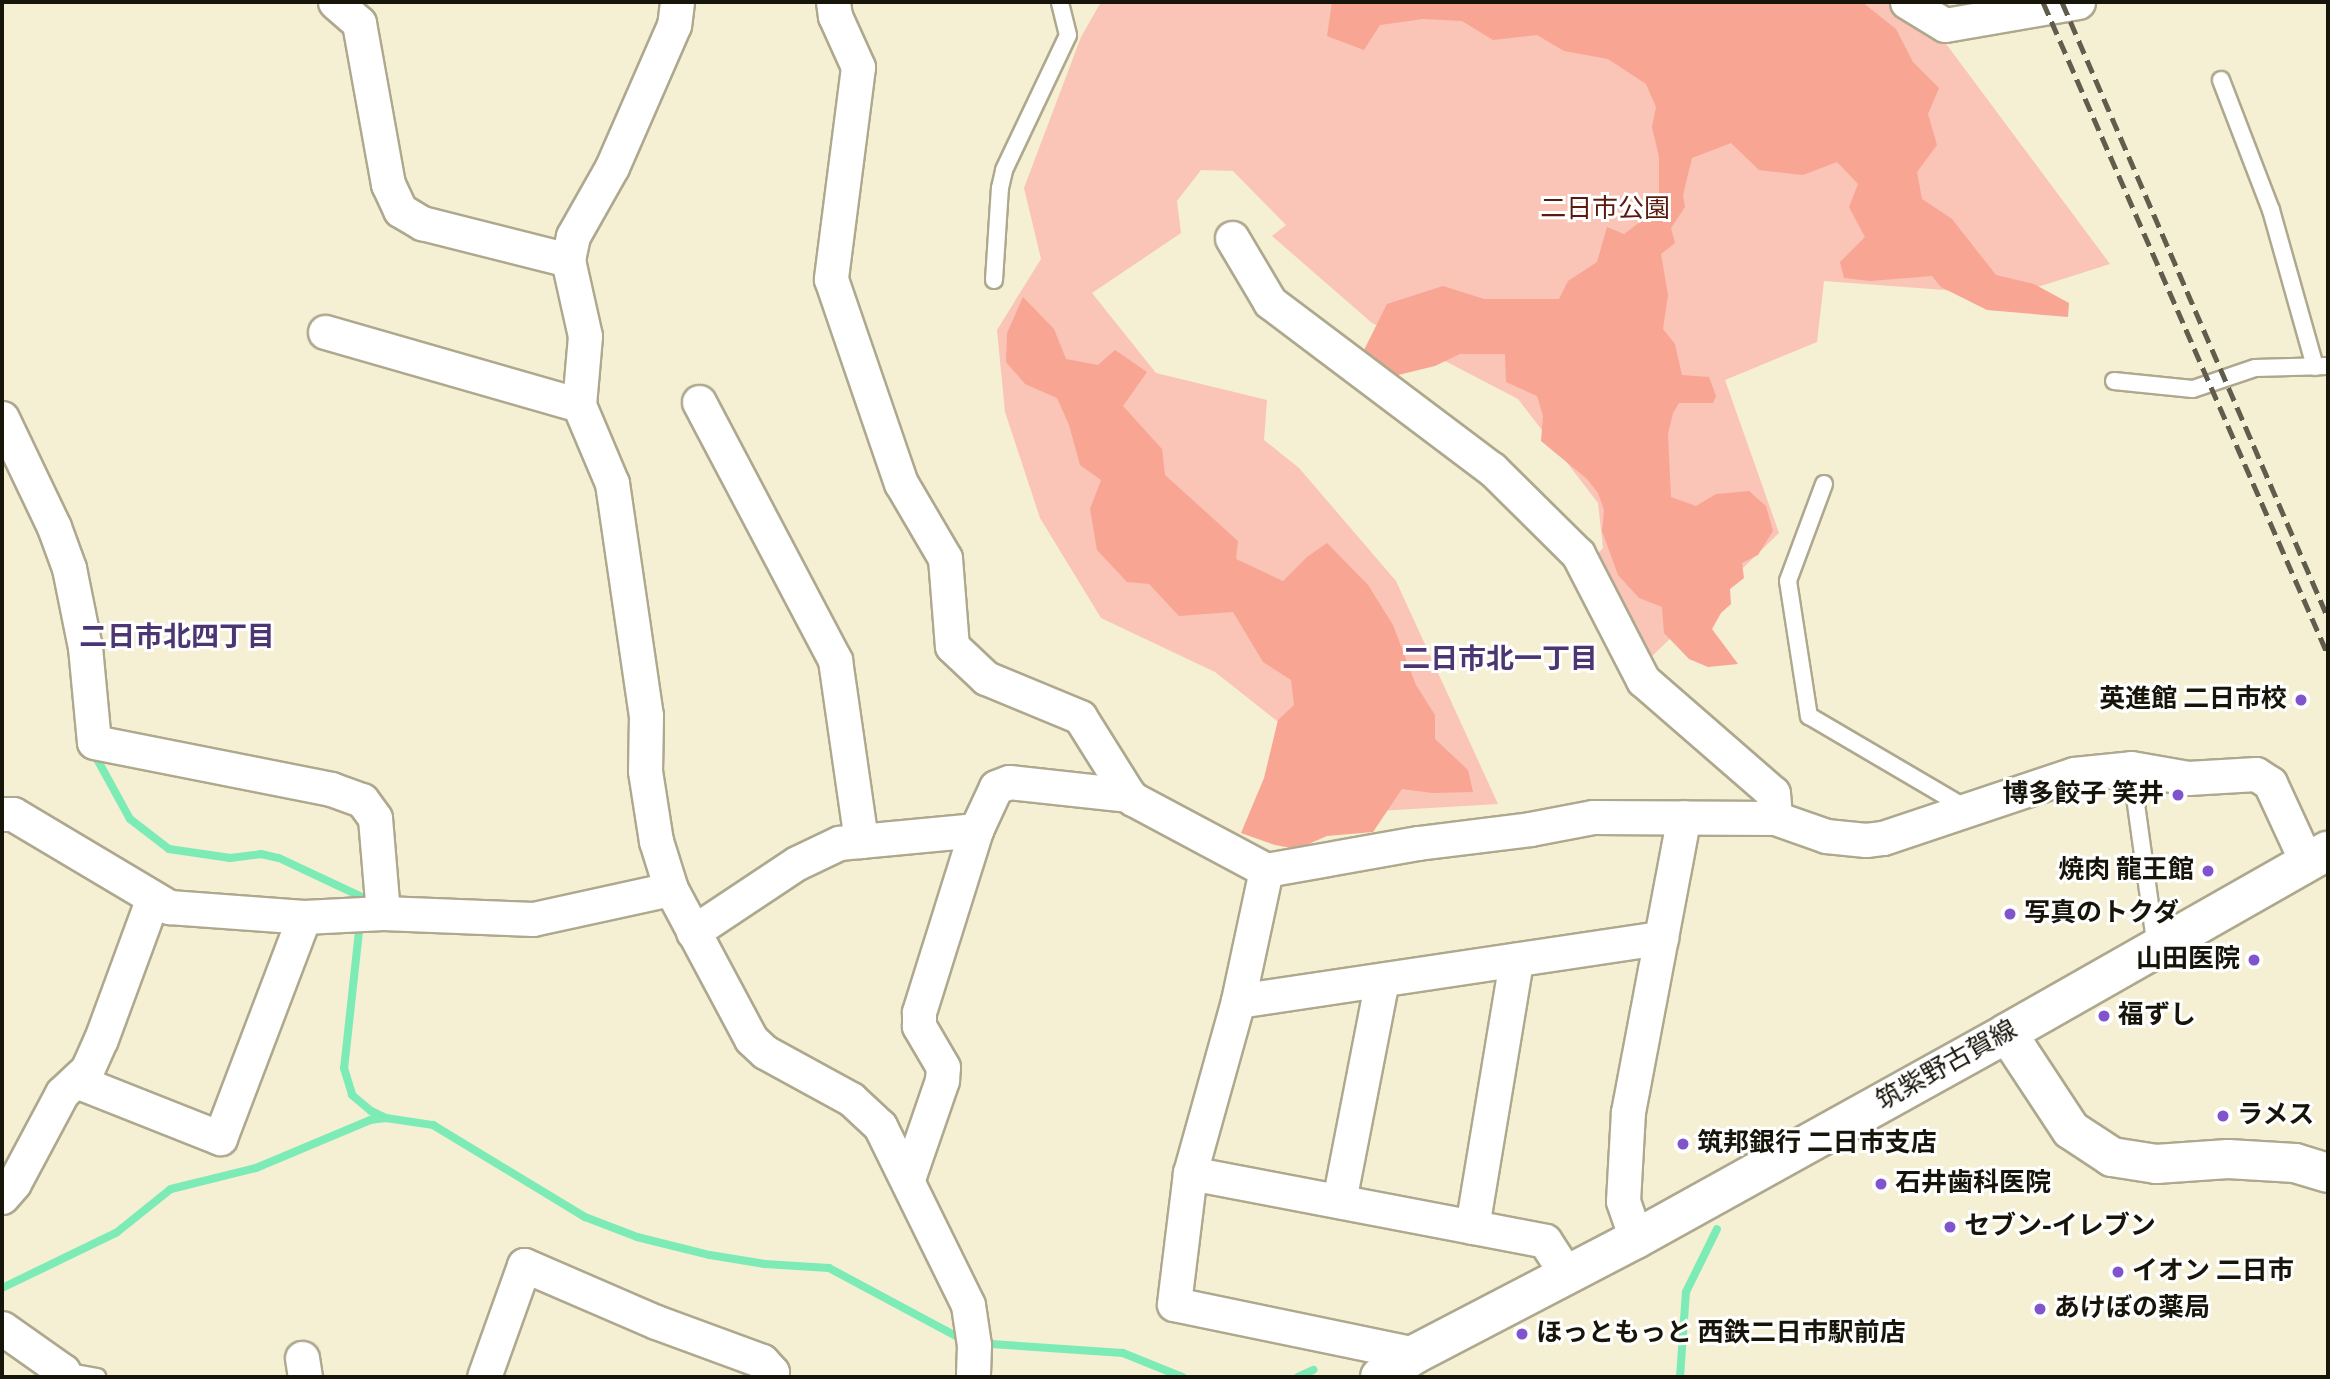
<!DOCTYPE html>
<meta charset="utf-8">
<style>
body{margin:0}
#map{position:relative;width:2330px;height:1379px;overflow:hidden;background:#f5efd3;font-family:Signika,"Noto Sans JP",sans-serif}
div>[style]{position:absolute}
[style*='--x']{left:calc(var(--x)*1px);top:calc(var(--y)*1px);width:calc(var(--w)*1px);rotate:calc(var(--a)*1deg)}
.green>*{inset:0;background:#fac4b7}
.forest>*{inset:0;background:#f9a593}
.stream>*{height:8px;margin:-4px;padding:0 4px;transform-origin:4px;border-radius:4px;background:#7cebb5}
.roads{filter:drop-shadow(2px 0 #aea88e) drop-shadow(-2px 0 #aea88e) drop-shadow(0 2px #aea88e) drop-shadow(0 -2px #aea88e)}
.service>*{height:16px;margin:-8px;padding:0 8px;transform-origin:8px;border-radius:8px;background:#fff}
.minor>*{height:33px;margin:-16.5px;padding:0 16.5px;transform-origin:16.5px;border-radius:16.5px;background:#fff}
.secondary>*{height:38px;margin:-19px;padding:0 19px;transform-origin:19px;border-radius:19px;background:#fff}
.primary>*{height:38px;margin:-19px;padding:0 19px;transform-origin:19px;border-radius:19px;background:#fff}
.rail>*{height:5px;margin-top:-2.5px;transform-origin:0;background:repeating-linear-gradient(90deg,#615d4d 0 14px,transparent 0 21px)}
.dots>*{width:19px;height:19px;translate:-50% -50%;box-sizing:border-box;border:4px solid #fff;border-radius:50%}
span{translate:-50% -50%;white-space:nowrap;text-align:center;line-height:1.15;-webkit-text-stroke:6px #fff;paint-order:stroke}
.park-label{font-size:26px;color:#5a1b0e}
.poi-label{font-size:26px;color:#17140a;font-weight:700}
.right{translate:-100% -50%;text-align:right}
.left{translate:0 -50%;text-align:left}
.street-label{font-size:26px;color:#17140a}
.neighbourhood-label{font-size:28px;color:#4b3672;font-weight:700}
.frame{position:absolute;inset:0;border:4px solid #17140a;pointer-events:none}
</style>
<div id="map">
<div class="green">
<i style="clip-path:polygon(1101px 2px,1887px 2px,1938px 33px,2110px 264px,2012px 295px,1824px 281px,1817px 342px,1725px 380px,1779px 533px,1644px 664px,1591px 561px,1603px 548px,1598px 503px,1518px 399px,1372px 323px,1272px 236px,1286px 225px,1233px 171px,1201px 170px,1177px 201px,1181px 233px,1092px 293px,1156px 373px,1267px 400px,1264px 440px,1299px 468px,1396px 581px,1498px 804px,1378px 811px,1306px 744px,1215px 672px,1101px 618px,1040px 518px,1005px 412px,997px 330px,1041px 259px,1024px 188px,1081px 37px)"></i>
</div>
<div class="forest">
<i style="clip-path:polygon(1332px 2px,1862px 2px,1896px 29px,1913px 62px,1939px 88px,1928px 114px,1937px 145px,1917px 172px,1922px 199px,1952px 219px,1996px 275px,2034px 284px,2069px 303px,2068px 317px,1987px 310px,1941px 287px,1932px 276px,1870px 281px,1844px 278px,1840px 262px,1865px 237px,1849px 207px,1858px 184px,1837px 162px,1803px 175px,1759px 170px,1731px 143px,1692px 158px,1683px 195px,1685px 207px,1671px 228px,1675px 243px,1661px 254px,1668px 295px,1663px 329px,1675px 344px,1682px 375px,1709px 377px,1716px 396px,1713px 403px,1679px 403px,1673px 413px,1668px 434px,1671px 497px,1696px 506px,1716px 494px,1749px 491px,1766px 506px,1773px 531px,1758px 555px,1742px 563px,1744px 578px,1730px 589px,1731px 604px,1721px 613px,1712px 629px,1738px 664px,1708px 667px,1689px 659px,1664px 633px,1662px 607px,1639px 598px,1618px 575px,1602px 531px,1604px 510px,1598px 493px,1587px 479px,1541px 441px,1543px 416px,1537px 396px,1506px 382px,1505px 354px,1460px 354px,1435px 366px,1386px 378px,1364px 350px,1387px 304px,1443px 286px,1484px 299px,1559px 299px,1568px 281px,1597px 262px,1607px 227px,1624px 234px,1640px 222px,1659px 193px,1659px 157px,1652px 127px,1656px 107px,1646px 84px,1608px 59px,1564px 51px,1537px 35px,1493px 40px,1462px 21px,1423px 19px,1380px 25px,1364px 50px,1327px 36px)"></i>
<i style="clip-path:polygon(1023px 297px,1054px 329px,1066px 359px,1098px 365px,1115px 350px,1147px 372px,1123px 406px,1162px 449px,1165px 475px,1238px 541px,1236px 559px,1283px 581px,1307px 557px,1327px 543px,1368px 585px,1393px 625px,1416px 685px,1435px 715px,1435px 739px,1468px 770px,1473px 792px,1432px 793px,1402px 789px,1373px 832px,1327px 836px,1297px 849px,1275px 845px,1241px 833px,1264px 778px,1278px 720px,1294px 705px,1291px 680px,1263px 662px,1233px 612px,1179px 616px,1149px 584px,1127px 582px,1097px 550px,1090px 509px,1101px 480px,1080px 465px,1069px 425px,1057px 398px,1025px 384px,1006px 362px,1007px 333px)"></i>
</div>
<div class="stream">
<i style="--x:97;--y:759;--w:68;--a:61.2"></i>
<i style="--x:130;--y:819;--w:49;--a:37.6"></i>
<i style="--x:169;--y:849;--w:62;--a:8.4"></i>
<i style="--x:230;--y:858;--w:31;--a:-7"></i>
<i style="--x:261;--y:854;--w:18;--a:13"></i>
<i style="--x:279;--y:858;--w:92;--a:25.2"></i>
<i style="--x:359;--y:931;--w:138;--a:96.2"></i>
<i style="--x:344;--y:1068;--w:28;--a:73"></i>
<i style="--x:352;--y:1095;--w:25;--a:40"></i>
<i style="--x:371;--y:1111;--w:17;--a:25"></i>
<i style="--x:2;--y:1288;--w:127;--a:-25.8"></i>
<i style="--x:116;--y:1233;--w:70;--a:-38.7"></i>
<i style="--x:171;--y:1189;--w:88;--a:-13.9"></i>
<i style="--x:256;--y:1168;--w:124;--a:-22.8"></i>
<i style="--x:370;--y:1120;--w:16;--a:-7"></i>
<i style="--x:386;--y:1118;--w:48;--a:8.5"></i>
<i style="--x:433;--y:1125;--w:178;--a:31.2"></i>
<i style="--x:585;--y:1217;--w:56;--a:21"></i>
<i style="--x:637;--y:1237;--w:75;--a:13.9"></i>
<i style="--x:710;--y:1255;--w:56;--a:9.3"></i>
<i style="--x:765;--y:1264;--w:64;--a:3.6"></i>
<i style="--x:829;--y:1268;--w:144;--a:28.2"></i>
<i style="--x:991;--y:1344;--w:132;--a:3.9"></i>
<i style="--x:1123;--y:1353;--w:64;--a:22.1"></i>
<i style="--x:1298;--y:1377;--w:17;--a:-25"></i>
<i style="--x:1680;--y:1377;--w:85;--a:-86"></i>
<i style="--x:1686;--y:1292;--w:70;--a:-63.8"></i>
</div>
<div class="roads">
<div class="service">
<i style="--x:2221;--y:80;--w:139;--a:69"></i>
<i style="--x:2271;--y:210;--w:163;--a:74.3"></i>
<i style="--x:994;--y:280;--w:92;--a:-86.3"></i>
<i style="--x:1000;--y:188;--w:18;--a:-77"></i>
<i style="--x:1004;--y:170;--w:149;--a:-64.6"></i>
<i style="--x:1068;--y:35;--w:34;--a:-104"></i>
<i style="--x:2114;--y:381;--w:79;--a:5.8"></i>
<i style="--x:2193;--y:389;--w:65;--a:-18.7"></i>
<i style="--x:2255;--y:368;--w:73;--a:-1.6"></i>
<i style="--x:1824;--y:484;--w:103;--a:110.4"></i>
<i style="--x:1788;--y:581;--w:137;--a:81.2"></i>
<i style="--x:1809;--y:716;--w:182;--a:30.4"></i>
<i style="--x:2131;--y:768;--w:183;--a:82.1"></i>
<i style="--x:63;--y:1371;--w:35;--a:10"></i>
</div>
<div class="minor">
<i style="--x:335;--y:2;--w:32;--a:41"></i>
<i style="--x:359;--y:23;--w:164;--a:79.8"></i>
<i style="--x:388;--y:184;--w:29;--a:65"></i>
<i style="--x:400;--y:210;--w:26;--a:31"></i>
<i style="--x:422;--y:223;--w:151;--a:14.2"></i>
<i style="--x:677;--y:2;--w:23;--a:97"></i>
<i style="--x:674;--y:25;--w:155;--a:113.6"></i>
<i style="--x:612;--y:167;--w:79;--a:119.5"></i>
<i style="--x:573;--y:236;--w:25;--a:102"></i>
<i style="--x:568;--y:260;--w:78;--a:77.4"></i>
<i style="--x:585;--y:336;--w:69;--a:95"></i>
<i style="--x:579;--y:405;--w:85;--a:67.1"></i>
<i style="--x:612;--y:483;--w:234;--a:81.7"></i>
<i style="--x:646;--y:715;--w:56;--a:91"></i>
<i style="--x:645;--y:771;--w:71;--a:81.1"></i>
<i style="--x:656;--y:841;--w:50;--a:72.6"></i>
<i style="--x:671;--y:889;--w:170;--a:61.9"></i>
<i style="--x:751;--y:1039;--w:19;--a:43"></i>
<i style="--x:765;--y:1052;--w:98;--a:28.7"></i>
<i style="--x:851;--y:1099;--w:40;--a:43"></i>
<i style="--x:880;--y:1126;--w:199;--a:63.8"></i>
<i style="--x:968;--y:1305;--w:40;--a:81.5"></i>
<i style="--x:974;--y:1345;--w:32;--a:92"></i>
<i style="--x:833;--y:2;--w:14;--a:82"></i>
<i style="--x:835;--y:16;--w:56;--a:65.7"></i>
<i style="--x:858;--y:67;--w:214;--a:97.3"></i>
<i style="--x:831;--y:279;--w:216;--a:71.1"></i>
<i style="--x:901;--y:483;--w:87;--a:59.6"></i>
<i style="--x:945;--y:558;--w:88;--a:85.5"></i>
<i style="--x:952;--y:646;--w:47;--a:43.3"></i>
<i style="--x:986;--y:678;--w:102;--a:22.5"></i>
<i style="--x:1080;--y:717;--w:92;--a:57.9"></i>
<i style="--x:1907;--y:2;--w:44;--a:31.2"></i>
<i style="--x:1945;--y:25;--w:135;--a:-9.8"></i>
<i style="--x:1232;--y:238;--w:74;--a:59.3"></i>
<i style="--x:1270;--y:302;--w:278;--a:37"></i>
<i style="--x:1492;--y:469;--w:121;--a:44.7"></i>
<i style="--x:1578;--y:554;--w:142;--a:62.7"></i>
<i style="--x:1643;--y:680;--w:172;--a:41"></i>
<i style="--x:1773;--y:793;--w:25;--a:85"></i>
<i style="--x:325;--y:332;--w:264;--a:16"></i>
<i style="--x:699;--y:402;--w:292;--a:62.2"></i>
<i style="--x:835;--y:660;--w:183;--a:81.8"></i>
<i style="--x:2;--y:418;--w:121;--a:64.5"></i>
<i style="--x:54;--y:527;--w:44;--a:69.9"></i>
<i style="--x:69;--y:568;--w:81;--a:78.6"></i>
<i style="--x:85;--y:647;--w:95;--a:84.6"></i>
<i style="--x:94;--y:742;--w:242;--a:11.2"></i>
<i style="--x:331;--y:789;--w:33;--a:20"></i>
<i style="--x:362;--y:800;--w:22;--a:54"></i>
<i style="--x:375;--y:818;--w:95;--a:85.2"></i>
<i style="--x:2;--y:814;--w:11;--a:0"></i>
<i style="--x:13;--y:814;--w:182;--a:30.8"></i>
<i style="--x:169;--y:907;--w:135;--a:4.2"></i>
<i style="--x:304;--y:917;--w:79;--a:-2.9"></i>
<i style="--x:383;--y:913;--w:150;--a:2.3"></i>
<i style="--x:533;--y:919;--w:141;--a:-12.3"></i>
<i style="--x:1266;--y:870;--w:134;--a:102.1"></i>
<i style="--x:1238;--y:1001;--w:179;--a:105.6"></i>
<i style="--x:1190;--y:1173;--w:132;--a:97"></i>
<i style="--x:1174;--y:1304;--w:246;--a:11.7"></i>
<i style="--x:693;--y:932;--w:125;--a:-33.6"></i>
<i style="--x:797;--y:863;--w:47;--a:-25.5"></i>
<i style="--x:839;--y:843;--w:138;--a:-5.4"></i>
<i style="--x:976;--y:830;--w:47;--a:-65.1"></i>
<i style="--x:996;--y:787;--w:14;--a:-21"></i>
<i style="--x:1009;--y:782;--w:121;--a:6.2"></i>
<i style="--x:1129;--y:795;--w:6;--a:45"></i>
<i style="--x:1133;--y:799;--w:151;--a:28.1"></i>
<i style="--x:1266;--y:870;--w:154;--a:-10.1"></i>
<i style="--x:1418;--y:843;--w:113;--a:-7.1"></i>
<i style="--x:1530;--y:829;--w:64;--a:-10.8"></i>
<i style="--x:1593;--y:817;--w:182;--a:0.3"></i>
<i style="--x:1775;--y:818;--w:54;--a:19.4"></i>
<i style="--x:1826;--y:836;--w:40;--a:5.7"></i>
<i style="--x:1866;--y:840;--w:17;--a:-7"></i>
<i style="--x:1883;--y:838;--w:201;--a:-18.5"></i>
<i style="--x:2074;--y:774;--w:57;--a:-6"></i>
<i style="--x:2131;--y:768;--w:58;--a:10"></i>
<i style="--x:2188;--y:778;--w:68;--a:-3.4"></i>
<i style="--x:2256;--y:774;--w:17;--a:33"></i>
<i style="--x:2270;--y:783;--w:88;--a:65.2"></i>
<i style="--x:1238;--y:1001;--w:428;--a:-8.5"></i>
<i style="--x:76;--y:1081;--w:155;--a:21.6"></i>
<i style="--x:220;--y:1138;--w:236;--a:-69.2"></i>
<i style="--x:1190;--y:1173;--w:361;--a:10.8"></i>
<i style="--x:1545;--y:1241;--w:40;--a:57.1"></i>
<i style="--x:908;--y:1179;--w:105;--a:-71"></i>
<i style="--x:942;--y:1080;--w:13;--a:-86"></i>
<i style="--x:943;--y:1067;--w:48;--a:-120.3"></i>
<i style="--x:919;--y:1026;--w:14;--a:-90"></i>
<i style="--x:919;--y:1012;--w:191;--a:-72.6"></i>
<i style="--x:2;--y:1197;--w:18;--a:-49"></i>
<i style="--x:14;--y:1183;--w:102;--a:-61.9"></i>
<i style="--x:62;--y:1093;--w:34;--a:-43"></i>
<i style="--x:87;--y:1070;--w:34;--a:-66"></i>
<i style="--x:101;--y:1039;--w:150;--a:-69.8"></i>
<i style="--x:1339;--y:1201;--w:225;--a:-79"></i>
<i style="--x:1472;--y:1227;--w:271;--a:-80.6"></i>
<i style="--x:1636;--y:1239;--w:40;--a:-108.9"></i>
<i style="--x:1623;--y:1201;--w:89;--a:-86.8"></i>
<i style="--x:1628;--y:1112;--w:300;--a:-79.3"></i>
<i style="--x:2;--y:1328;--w:75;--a:35.2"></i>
<i style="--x:63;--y:1371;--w:7;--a:124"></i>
<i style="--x:302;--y:1358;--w:19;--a:81"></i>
<i style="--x:484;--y:1377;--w:119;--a:-70.3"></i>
<i style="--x:524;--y:1265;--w:144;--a:23.4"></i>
<i style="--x:656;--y:1322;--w:113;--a:20.2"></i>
<i style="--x:762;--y:1361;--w:15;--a:48"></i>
<i style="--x:772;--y:1372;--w:5;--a:101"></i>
</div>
<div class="secondary">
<i style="--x:2007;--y:1033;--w:116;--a:56.6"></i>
<i style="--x:2071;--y:1130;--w:49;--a:33.4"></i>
<i style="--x:2112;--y:1157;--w:45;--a:9"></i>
<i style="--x:2156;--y:1164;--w:72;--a:-4"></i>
<i style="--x:2228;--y:1159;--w:67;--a:3.4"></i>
<i style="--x:2295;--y:1163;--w:34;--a:17"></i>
</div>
<div class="primary">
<i style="--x:1380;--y:1377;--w:42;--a:-33.3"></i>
<i style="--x:1415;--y:1354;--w:249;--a:-27.5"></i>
<i style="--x:1636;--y:1239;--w:424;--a:-29"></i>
<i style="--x:2007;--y:1033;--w:369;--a:-29.6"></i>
</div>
</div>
<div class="rail">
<i style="--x:2043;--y:2;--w:712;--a:66.42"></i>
<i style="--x:2062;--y:2;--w:671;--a:66.64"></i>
</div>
<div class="dots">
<i style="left:2301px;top:700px;background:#8153cc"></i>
<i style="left:2178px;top:795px;background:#8153cc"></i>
<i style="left:2208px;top:871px;background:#8153cc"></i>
<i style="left:2010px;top:914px;background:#8153cc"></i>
<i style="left:2254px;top:960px;background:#8153cc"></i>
<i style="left:2104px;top:1016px;background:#8153cc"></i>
<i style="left:2223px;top:1116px;background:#8153cc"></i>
<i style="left:1683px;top:1144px;background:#8153cc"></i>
<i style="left:1881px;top:1184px;background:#8153cc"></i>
<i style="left:1950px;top:1227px;background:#8153cc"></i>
<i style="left:2118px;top:1272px;background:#8153cc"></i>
<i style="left:2040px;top:1309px;background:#8153cc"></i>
<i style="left:1522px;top:1334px;background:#8153cc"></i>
</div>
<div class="park-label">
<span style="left:1605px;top:210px">二日市公園</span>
</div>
<div class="poi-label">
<span class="right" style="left:2287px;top:700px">英進館 二日市校</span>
<span class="right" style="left:2164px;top:795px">博多餃子 笑井</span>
<span class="right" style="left:2194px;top:871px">焼肉 龍王館</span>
<span class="left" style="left:2024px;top:914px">写真のトクダ</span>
<span class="right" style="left:2240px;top:960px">山田医院</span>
<span class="left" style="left:2118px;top:1016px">福ずし</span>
<span class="left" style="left:2237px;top:1116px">ラメス</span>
<span class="left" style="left:1697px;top:1144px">筑邦銀行 二日市支店</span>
<span class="left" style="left:1895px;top:1184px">石井歯科医院</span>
<span class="left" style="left:1964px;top:1227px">セブン-イレブン</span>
<span class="left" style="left:2132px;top:1272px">イオン 二日市</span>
<span class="left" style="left:2054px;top:1309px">あけぼの薬局</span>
<span class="left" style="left:1536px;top:1334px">ほっともっと 西鉄二日市駅前店</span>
</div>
<div class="street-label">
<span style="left:1947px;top:1066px;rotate:-29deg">筑紫野古賀線</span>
</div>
<div class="neighbourhood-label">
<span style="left:177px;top:637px">二日市北四丁目</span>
<span style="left:1500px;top:659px">二日市北一丁目</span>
</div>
<div class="frame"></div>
</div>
